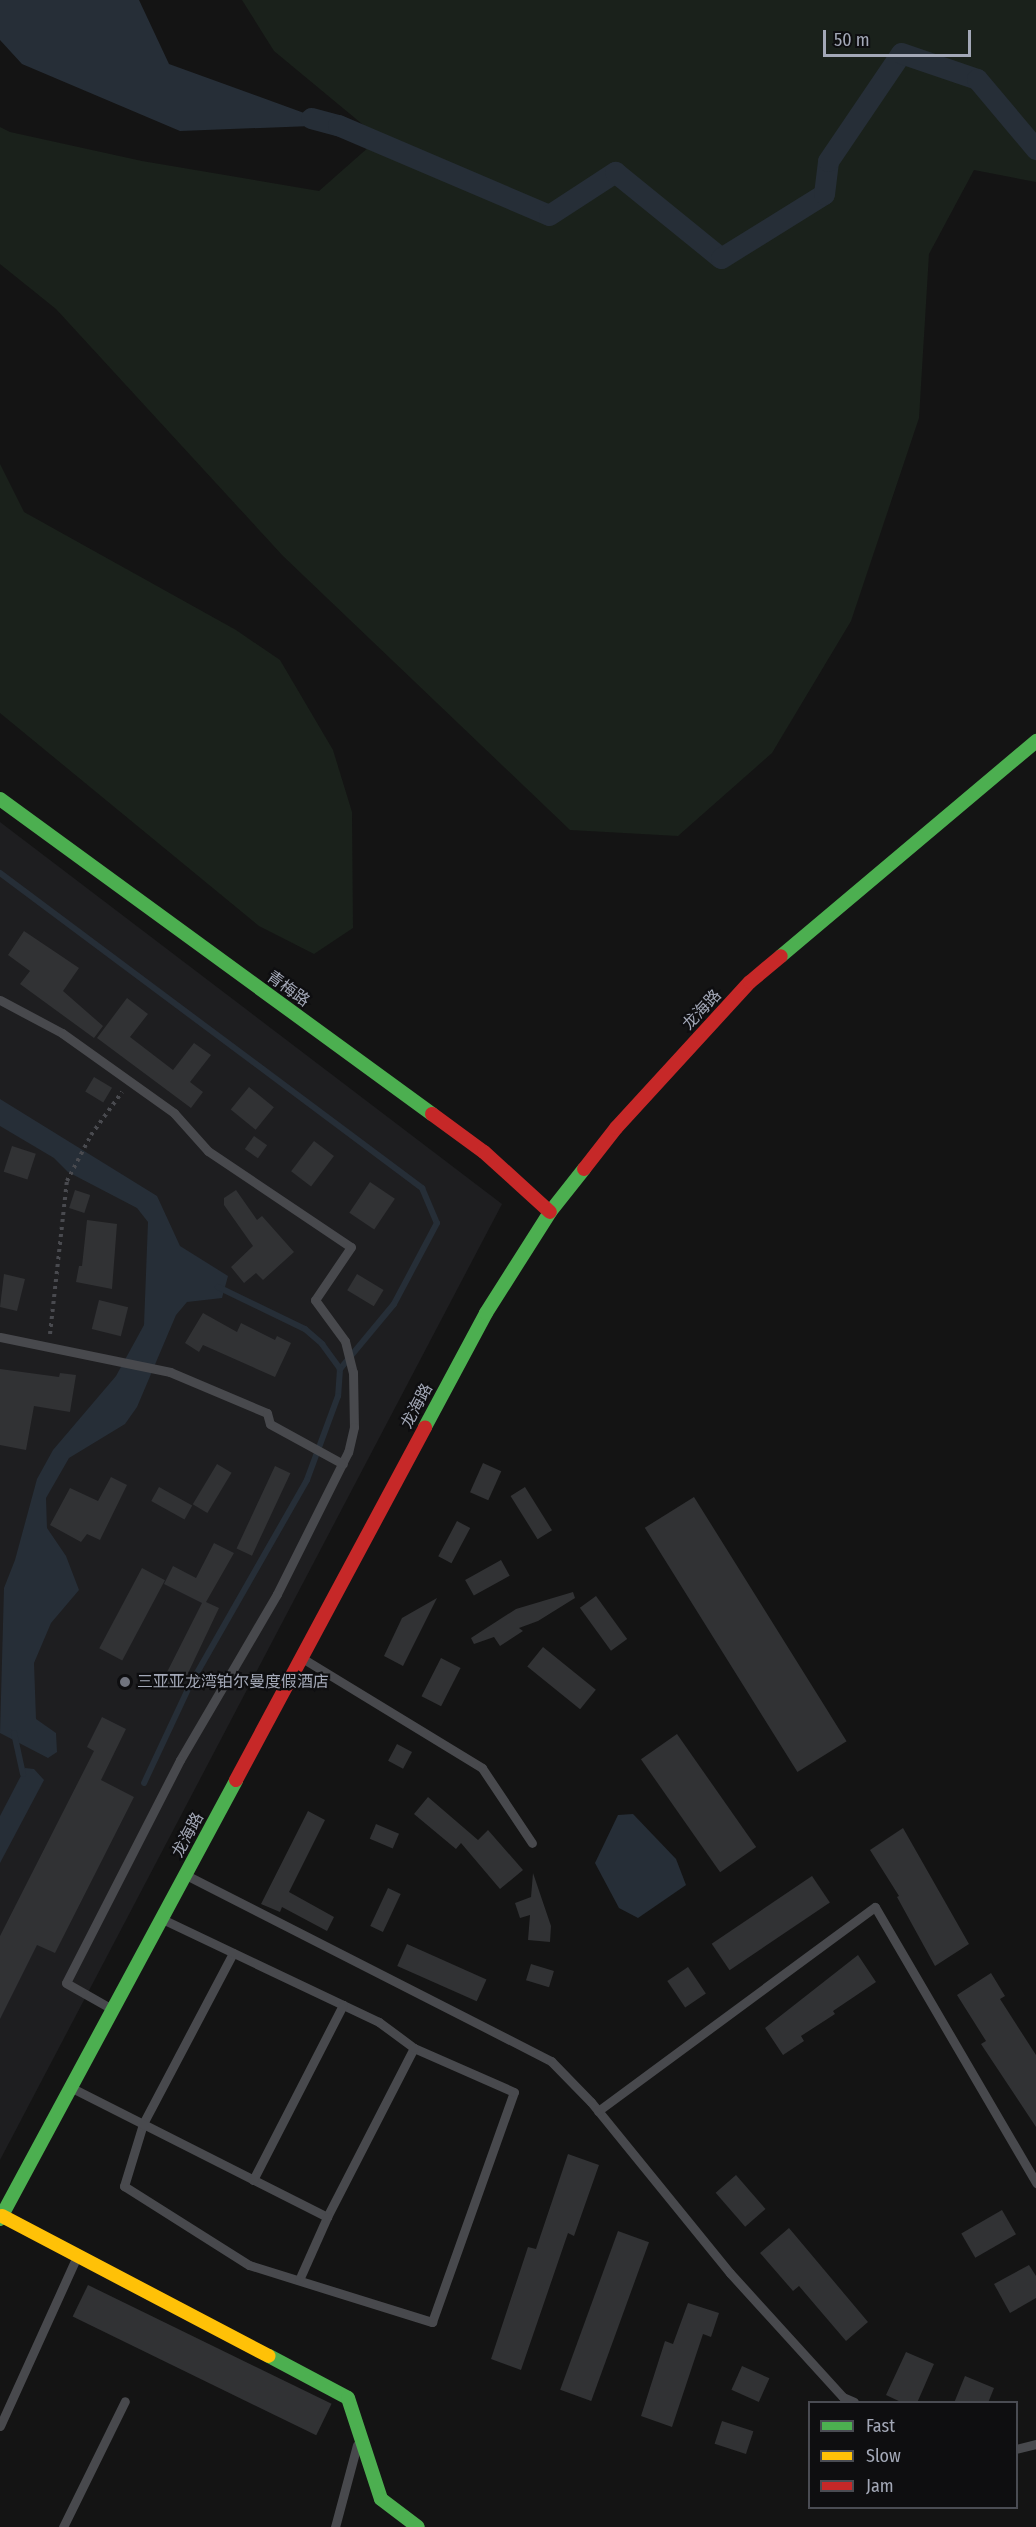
<!DOCTYPE html>
<meta charset="utf-8">
<style>
body{margin:0}
#map{position:relative;width:1036px;height:2527px;overflow:hidden;background:#141414;font-family:"Fira Sans Condensed","Noto Sans SC",sans-serif}
div>[style]{position:absolute}
[style*='--x']{left:calc(var(--x)*1px);top:calc(var(--y)*1px);width:calc(var(--w)*1px);rotate:calc(var(--a)*1deg)}
.built>*{inset:0;background:#1e1e20}
.green>*{inset:0;background:#1a211b}
.water>*{inset:0;background:#262e37}
.stream>*{height:6px;margin:-3px;padding:0 3px;transform-origin:3px;border-radius:3px;background:#262e37}
.canal>*{height:21px;margin:-10.5px;padding:0 10.5px;transform-origin:10.5px;border-radius:10.5px;background:#262e37}
.building>*{inset:0;background:#313234;transform-origin:0 0}
.path>*{height:4px;margin-top:-2px;transform-origin:0;background:repeating-linear-gradient(90deg,#494a4f 0 3px,transparent 0 7.5px)}
.lane>*{height:9px;margin:-4.5px;padding:0 4.5px;transform-origin:4.5px;border-radius:4.5px;background:#48494d}
.fast>*{height:14px;margin:-7px;padding:0 7px;transform-origin:7px;border-radius:7px;background:#4caf50}
.slow>*{height:14px;margin:-7px;padding:0 7px;transform-origin:7px;border-radius:7px;background:#ffc107}
.jam>*{height:14px;margin:-7px;padding:0 7px;transform-origin:7px;border-radius:7px;background:#c62828}
.dots>*{width:16px;height:16px;translate:-50% -50%;box-sizing:border-box;border:3px solid #0e0e10;border-radius:50%}
span{translate:-50% -50%;white-space:nowrap;text-align:center;line-height:1.15;-webkit-text-stroke:4.5px #0e0e10;paint-order:stroke}
.street-label{font-size:16px;color:#a3a8b7}
.poi-label{font-size:16px;color:#a3a8b7}
.left{translate:0 -50%;text-align:left}
.legend{position:absolute;left:808px;top:2401px;width:210px;height:108px;box-sizing:border-box;background:#0e0e10;border:2px solid #4a4c53;margin:0;padding:8px 10px;list-style:none;font-size:18px;color:#a3a8b7}
.legend li{display:flex;align-items:center;gap:12px;height:30px}
.legend b{width:30px;border:2px solid #4a4c53}
.scale{position:absolute;left:823px;top:30px;width:148px;height:27px;box-sizing:border-box;border:3px solid #a3a8b7;border-top:0;padding-left:8px;font-size:18px;line-height:21px;white-space:nowrap;color:#a3a8b7;-webkit-text-stroke:4px #0e0e10;paint-order:stroke}
</style>
<div id="map">
<div class="built">
<i style="clip-path:polygon(0 822px,502px 1204px,0 2160px)"></i>
</div>
<div class="green">
<i style="clip-path:polygon(242px 0,1036px 0,1036px 182px,974px 170px,929px 254px,919px 418px,851px 621px,772px 753px,678px 836px,570px 830px,283px 556px,56px 309px,0 264px,0 127px,10px 132px,142px 161px,319px 191px,379px 138px,274px 51px)"></i>
<i style="clip-path:polygon(0 464px,24px 512px,236px 630px,280px 660px,333px 750px,352px 812px,353px 928px,314px 954px,259px 926px,0 713px)"></i>
</div>
<div class="water">
<i style="clip-path:polygon(0 0,139px 0,169px 64px,337px 125px,180px 131px,22px 64px,0 40px)"></i>
<i style="clip-path:polygon(0 1099px,157px 1196px,180px 1246px,228px 1276px,222px 1298px,187px 1302px,176px 1315px,137px 1407px,125px 1424px,69px 1458px,46px 1498px,47px 1528px,66px 1556px,79px 1590px,51px 1623px,34px 1663px,36px 1719px,56px 1733px,57px 1752px,48px 1758px,0 1733px,4px 1588px,15px 1560px,37px 1479px,53px 1450px,116px 1376px,144px 1325px,148px 1222px,137px 1208px,68px 1172px,54px 1158px,0 1126px)"></i>
<i style="clip-path:polygon(25px 1768px,34px 1769px,44px 1780px,0 1863px,0 1816px)"></i>
<i style="clip-path:polygon(633px 1814px,676px 1859px,686px 1885px,638px 1918px,619px 1908px,595px 1863px,618px 1815px)"></i>
</div>
<div class="stream">
<i style="--x:0;--y:873;--w:527;--a:36.74"></i>
<i style="--x:422;--y:1188;--w:38;--a:67"></i>
<i style="--x:437;--y:1223;--w:92;--a:118"></i>
<i style="--x:394;--y:1304;--w:85;--a:129.7"></i>
<i style="--x:340;--y:1369;--w:27;--a:94"></i>
<i style="--x:338;--y:1396;--w:90;--a:110.3"></i>
<i style="--x:307;--y:1480;--w:238;--a:119.7"></i>
<i style="--x:189;--y:1687;--w:106;--a:115.1"></i>
<i style="--x:218;--y:1287;--w:97;--a:25.8"></i>
<i style="--x:305;--y:1329;--w:23;--a:41"></i>
<i style="--x:322;--y:1344;--w:31;--a:54"></i>
<i style="--x:14;--y:1733;--w:42;--a:77.6"></i>
</div>
<div class="canal">
<i style="--x:311;--y:118;--w:28;--a:15"></i>
<i style="--x:338;--y:125;--w:229;--a:23.1"></i>
<i style="--x:549;--y:215;--w:79;--a:-33.1"></i>
<i style="--x:615;--y:172;--w:136;--a:39.1"></i>
<i style="--x:721;--y:258;--w:121;--a:-31.9"></i>
<i style="--x:824;--y:194;--w:33;--a:-83"></i>
<i style="--x:828;--y:161;--w:130;--a:-55.9"></i>
<i style="--x:901;--y:53;--w:80;--a:18.9"></i>
<i style="--x:977;--y:79;--w:92;--a:49.9"></i>
</div>
<div class="building">
<i style="clip-path:polygon(24px 931px,79px 968px,63px 991px,103px 1026px,94px 1038px,20px 984px,30px 971px,8px 955px)"></i>
<i style="clip-path:polygon(127px 998px,148px 1014px,130px 1037px,173px 1070px,194px 1043px,211px 1055px,190px 1082px,203px 1092px,191px 1108px,97px 1038px)"></i>
<i style="left:94px;top:1077px;width:21px;height:17px;rotate:31deg"></i>
<i style="left:249px;top:1087px;width:32px;height:29px;rotate:39deg"></i>
<i style="left:254px;top:1136px;width:16px;height:16px;rotate:35deg"></i>
<i style="left:314px;top:1141px;width:25px;height:38px;rotate:37deg"></i>
<i style="left:12px;top:1146px;width:25px;height:27px;rotate:18deg"></i>
<i style="left:370px;top:1182px;width:30px;height:37px;rotate:34deg"></i>
<i style="left:75px;top:1190px;width:16px;height:19px;rotate:18deg"></i>
<i style="clip-path:polygon(236px 1190px,257px 1220px,262px 1216px,294px 1252px,263px 1280px,256px 1273px,244px 1283px,231px 1267px,253px 1246px,224px 1205px,224px 1198px)"></i>
<i style="clip-path:polygon(87px 1220px,117px 1224px,112px 1289px,76px 1282px,79px 1266px,82px 1266px)"></i>
<i style="clip-path:polygon(4px 1274px,25px 1279px,17px 1311px,0 1307px)"></i>
<i style="left:357px;top:1274px;width:31px;height:19px;rotate:31deg"></i>
<i style="left:99px;top:1300px;width:30px;height:30px;rotate:14deg"></i>
<i style="clip-path:polygon(203px 1313px,237px 1332px,241px 1323px,275px 1340px,277px 1336px,291px 1343px,275px 1377px,203px 1345px,199px 1352px,185px 1343px)"></i>
<i style="clip-path:polygon(0 1369px,59px 1377px,60px 1373px,76px 1375px,70px 1412px,34px 1406px,26px 1450px,0 1445px)"></i>
<i style="left:483px;top:1463px;width:20px;height:32px;rotate:24deg"></i>
<i style="left:217px;top:1464px;width:17px;height:47px;rotate:31deg"></i>
<i style="left:275px;top:1466px;width:17px;height:91px;rotate:25deg"></i>
<i style="clip-path:polygon(111px 1477px,127px 1485px,100px 1540px,87px 1534px,81px 1542px,50px 1525px,70px 1488px,98px 1501px)"></i>
<i style="left:159px;top:1487px;width:38px;height:16px;rotate:29deg"></i>
<i style="left:525px;top:1487px;width:51px;height:17px;rotate:58deg"></i>
<i style="left:694px;top:1497px;width:288px;height:58px;rotate:58deg"></i>
<i style="left:457px;top:1521px;width:15px;height:40px;rotate:28deg"></i>
<i style="clip-path:polygon(214px 1543px,234px 1553px,206px 1602px,219px 1608px,180px 1690px,162px 1682px,202px 1603px,164px 1584px,173px 1566px,196px 1578px)"></i>
<i style="left:501px;top:1560px;width:18px;height:41px;rotate:61deg"></i>
<i style="left:142px;top:1568px;width:26px;height:91px;rotate:28deg"></i>
<i style="clip-path:polygon(573px 1592px,575px 1598px,538px 1621px,519px 1628px,523px 1631px,500px 1646px,494px 1637px,474px 1644px,471px 1638px,516px 1609px)"></i>
<i style="left:596px;top:1596px;width:53px;height:20px;rotate:54deg"></i>
<i style="clip-path:polygon(437px 1598px,403px 1666px,384px 1656px,402px 1618px)"></i>
<i style="left:543px;top:1647px;width:68px;height:25px;rotate:39deg"></i>
<i style="left:441px;top:1658px;width:22px;height:43px;rotate:27deg"></i>
<i style="clip-path:polygon(102px 1717px,126px 1729px,101px 1780px,134px 1797px,55px 1953px,37px 1945px,0 2019px,0 1936px,94px 1751px,87px 1747px)"></i>
<i style="left:677px;top:1734px;width:138px;height:44px;rotate:55deg"></i>
<i style="left:397px;top:1744px;width:17px;height:19px;rotate:28deg"></i>
<i style="clip-path:polygon(428px 1797px,478px 1840px,488px 1830px,523px 1870px,500px 1889px,461px 1843px,456px 1849px,414px 1814px)"></i>
<i style="clip-path:polygon(308px 1811px,325px 1820px,289px 1892px,334px 1917px,327px 1931px,282px 1907px,280px 1912px,261px 1904px)"></i>
<i style="left:376px;top:1824px;width:25px;height:16px;rotate:23deg"></i>
<i style="clip-path:polygon(903px 1828px,969px 1944px,935px 1966px,897px 1897px,899px 1896px,870px 1850px)"></i>
<i style="clip-path:polygon(533px 1873px,551px 1926px,550px 1942px,528px 1940px,530px 1915px,520px 1918px,515px 1903px,531px 1897px)"></i>
<i style="left:812px;top:1876px;width:32px;height:121px;rotate:56deg"></i>
<i style="left:388px;top:1888px;width:14px;height:42px;rotate:25deg"></i>
<i style="left:407px;top:1944px;width:87px;height:24px;rotate:24deg"></i>
<i style="clip-path:polygon(858px 1955px,876px 1982px,833px 2011px,835px 2014px,801px 2036px,804px 2041px,783px 2055px,765px 2028px)"></i>
<i style="left:531px;top:1964px;width:24px;height:17px;rotate:17deg"></i>
<i style="left:688px;top:1967px;width:32px;height:25px;rotate:56deg"></i>
<i style="clip-path:polygon(991px 1973px,1005px 1996px,1000px 1999px,1036px 2055px,1036px 2127px,981px 2044px,986px 2041px,957px 1995px)"></i>
<i style="clip-path:polygon(568px 2154px,599px 2165px,574px 2236px,568px 2233px,521px 2370px,491px 2359px,528px 2247px,536px 2249px)"></i>
<i style="left:736px;top:2175px;width:45px;height:27px;rotate:49deg"></i>
<i style="left:1002px;top:2210px;width:28px;height:47px;rotate:60deg"></i>
<i style="clip-path:polygon(789px 2228px,868px 2322px,846px 2341px,799px 2286px,793px 2291px,760px 2253px)"></i>
<i style="left:618px;top:2231px;width:33px;height:169px;rotate:20deg"></i>
<i style="clip-path:polygon(1029px 2265px,1036px 2276px,1036px 2298px,1010px 2313px,994px 2284px)"></i>
<i style="left:88px;top:2285px;width:271px;height:35px;rotate:26deg"></i>
<i style="clip-path:polygon(688px 2303px,719px 2313px,711px 2337px,703px 2334px,672px 2427px,641px 2416px,665px 2341px,673px 2344px)"></i>
<i style="clip-path:polygon(906px 2352px,934px 2364px,917px 2403px,903px 2403px,886px 2395px)"></i>
<i style="left:742px;top:2366px;width:30px;height:26px;rotate:24deg"></i>
<i style="clip-path:polygon(965px 2376px,994px 2388px,988px 2403px,954px 2403px)"></i>
<i style="left:722px;top:2421px;width:33px;height:24px;rotate:18deg"></i>
</div>
<div class="path">
<i style="--x:50;--y:1334;--w:154;--a:-83.7"></i>
<i style="--x:67;--y:1181;--w:52;--a:-62.4"></i>
<i style="--x:91;--y:1135;--w:53;--a:-54.2"></i>
</div>
<div class="lane">
<i style="--x:0;--y:1000;--w:70;--a:28"></i>
<i style="--x:62;--y:1033;--w:138;--a:35.5"></i>
<i style="--x:174;--y:1113;--w:51;--a:48.2"></i>
<i style="--x:208;--y:1151;--w:172;--a:33.9"></i>
<i style="--x:351;--y:1247;--w:64;--a:124.2"></i>
<i style="--x:315;--y:1300;--w:51;--a:53.8"></i>
<i style="--x:345;--y:1341;--w:32;--a:76"></i>
<i style="--x:353;--y:1372;--w:55;--a:89"></i>
<i style="--x:354;--y:1427;--w:26;--a:103"></i>
<i style="--x:348;--y:1452;--w:159;--a:116.6"></i>
<i style="--x:277;--y:1594;--w:192;--a:120.3"></i>
<i style="--x:180;--y:1760;--w:250;--a:117.1"></i>
<i style="--x:66;--y:1983;--w:53;--a:29.5"></i>
<i style="--x:0;--y:1337;--w:174;--a:11.6"></i>
<i style="--x:170;--y:1372;--w:105;--a:22.9"></i>
<i style="--x:267;--y:1413;--w:11;--a:75"></i>
<i style="--x:270;--y:1424;--w:83;--a:28.7"></i>
<i style="--x:302;--y:1658;--w:211;--a:31.4"></i>
<i style="--x:482;--y:1768;--w:90;--a:56.3"></i>
<i style="--x:186;--y:1875;--w:410;--a:27"></i>
<i style="--x:551;--y:2061;--w:57;--a:45.7"></i>
<i style="--x:591;--y:2102;--w:220;--a:50.9"></i>
<i style="--x:730;--y:2273;--w:168;--a:47.7"></i>
<i style="--x:843;--y:2397;--w:12;--a:24"></i>
<i style="--x:233;--y:1953;--w:193;--a:117.8"></i>
<i style="--x:143;--y:2124;--w:65;--a:107"></i>
<i style="--x:124;--y:2186;--w:148;--a:32.3"></i>
<i style="--x:249;--y:2265;--w:192;--a:17.3"></i>
<i style="--x:432;--y:2322;--w:244;--a:-70.4"></i>
<i style="--x:514;--y:2092;--w:109;--a:-156.3"></i>
<i style="--x:72;--y:2088;--w:286;--a:26.8"></i>
<i style="--x:327;--y:2217;--w:190;--a:-62.8"></i>
<i style="--x:414;--y:2048;--w:44;--a:-143.4"></i>
<i style="--x:379;--y:2022;--w:240;--a:-154.6"></i>
<i style="--x:598;--y:2111;--w:344;--a:-36.4"></i>
<i style="--x:875;--y:1907;--w:320;--a:59.7"></i>
<i style="--x:253;--y:2180;--w:197;--a:-62.8"></i>
<i style="--x:299;--y:2280;--w:69;--a:-66"></i>
<i style="--x:0;--y:2426;--w:187;--a:-65.6"></i>
<i style="--x:1016;--y:2449;--w:21;--a:-14"></i>
<i style="--x:63;--y:2527;--w:140;--a:-63.8"></i>
<i style="--x:335;--y:2527;--w:85;--a:-75"></i>
</div>
<div class="fast">
<i style="--x:0;--y:799;--w:535;--a:36.1"></i>
<i style="--x:781;--y:956;--w:334;--a:-40.1"></i>
<i style="--x:425;--y:1427;--w:129;--a:-61.8"></i>
<i style="--x:486;--y:1313;--w:120;--a:-57.6"></i>
<i style="--x:550;--y:1212;--w:55;--a:-51.7"></i>
<i style="--x:0;--y:2219;--w:498;--a:-61.7"></i>
<i style="--x:269;--y:2356;--w:89;--a:28"></i>
<i style="--x:348;--y:2398;--w:106;--a:71.9"></i>
<i style="--x:381;--y:2499;--w:46;--a:37.1"></i>
</div>
<div class="slow">
<i style="--x:2;--y:2216;--w:301;--a:27.7"></i>
</div>
<div class="jam">
<i style="--x:432;--y:1114;--w:64;--a:36.2"></i>
<i style="--x:484;--y:1152;--w:89;--a:42.3"></i>
<i style="--x:584;--y:1169;--w:52;--a:-52"></i>
<i style="--x:616;--y:1128;--w:198;--a:-47.5"></i>
<i style="--x:750;--y:982;--w:40;--a:-40"></i>
<i style="--x:236;--y:1780;--w:400;--a:-61.8"></i>
</div>
<div class="dots">
<i style="left:125px;top:1682px;background:#71747e"></i>
</div>
<div class="street-label">
<span style="left:288px;top:989px;rotate:36deg">青梅路</span>
<span style="left:702px;top:1010px;rotate:-47deg">龙海路</span>
<span style="left:417px;top:1406px;rotate:-62deg">龙海路</span>
<span style="left:188px;top:1835px;rotate:-62deg">龙海路</span>
</div>
<div class="poi-label">
<span class="left" style="left:137px;top:1682px">三亚亚龙湾铂尔曼度假酒店</span>
</div>
<ul class="legend">
<li><b style="height:8px;background:#4caf50"></b>Fast</li>
<li><b style="height:8px;background:#ffc107"></b>Slow</li>
<li><b style="height:8px;background:#c62828"></b>Jam</li>
</ul>
<div class="scale">50 m</div>
</div>
